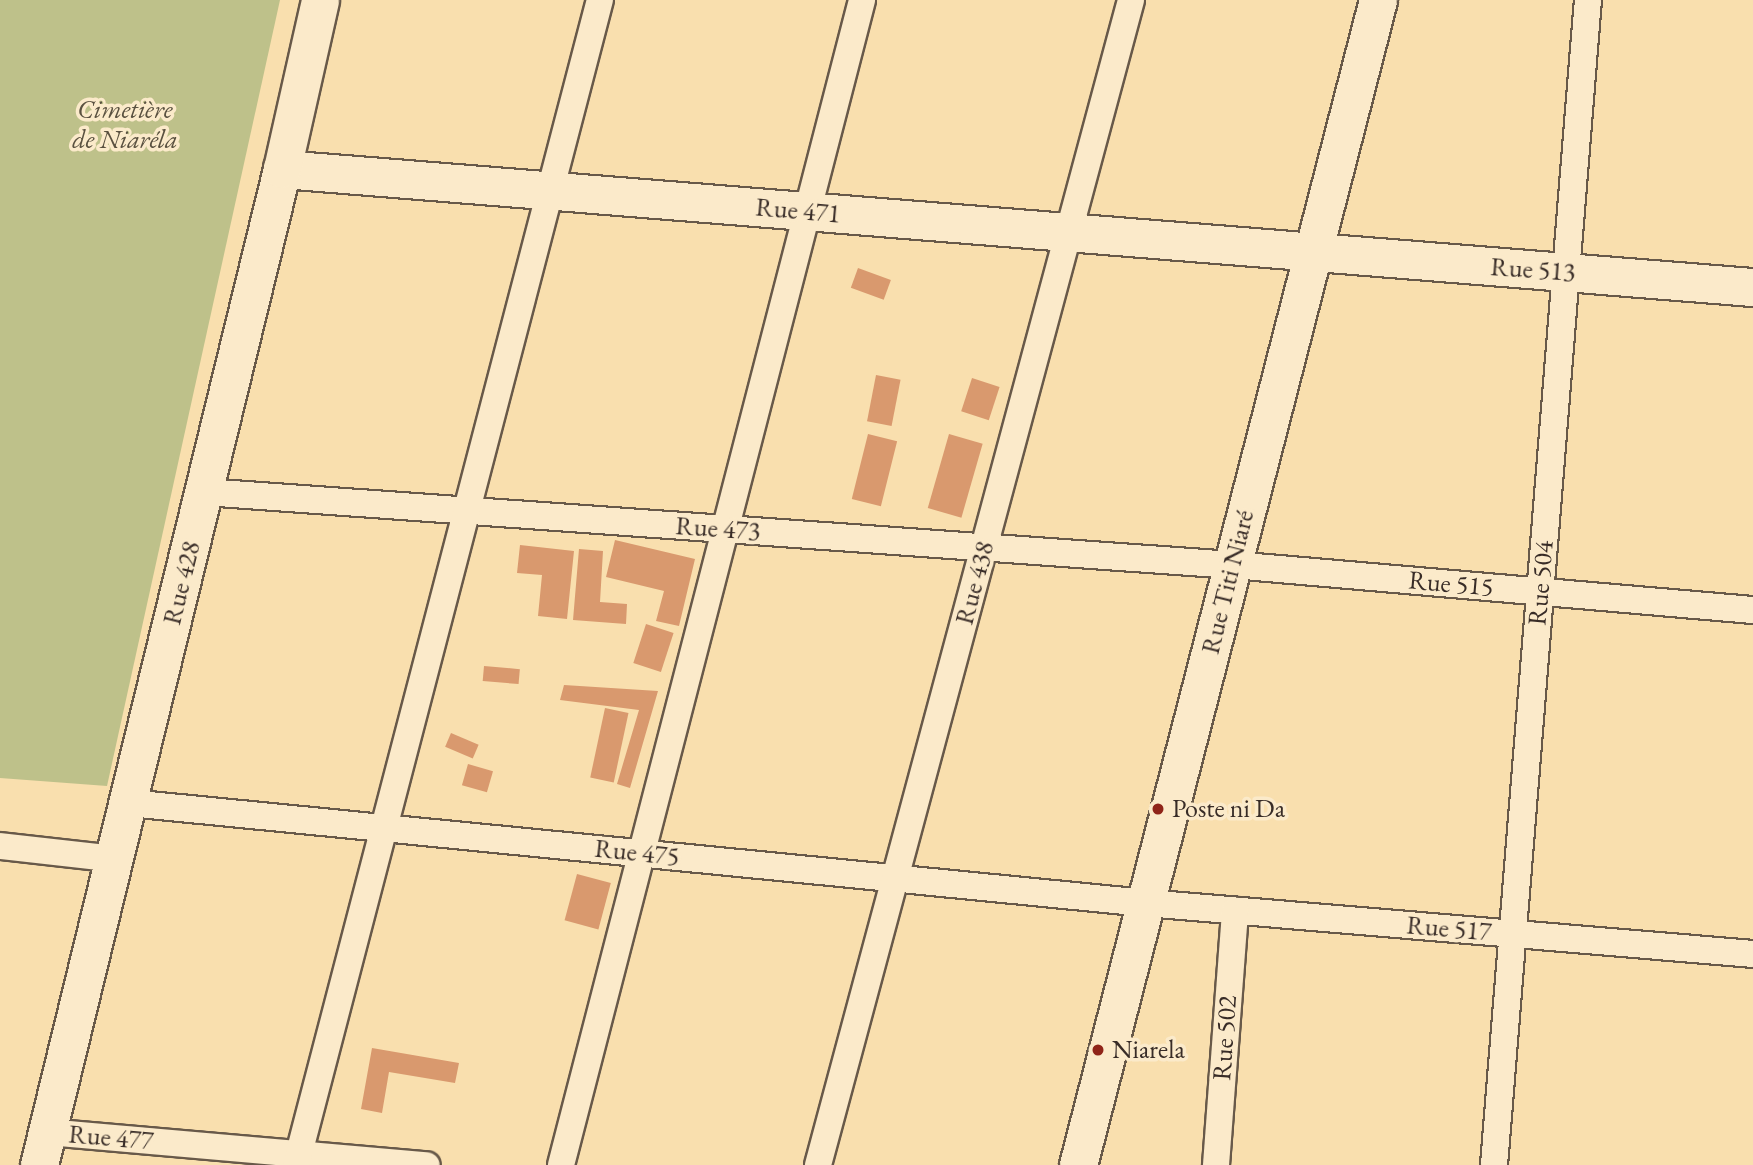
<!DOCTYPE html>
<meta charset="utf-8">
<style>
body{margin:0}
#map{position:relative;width:1753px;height:1165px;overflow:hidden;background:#f9dfae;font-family:"EB Garamond",serif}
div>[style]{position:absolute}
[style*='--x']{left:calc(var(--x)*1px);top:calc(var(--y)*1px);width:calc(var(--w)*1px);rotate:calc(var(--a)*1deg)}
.green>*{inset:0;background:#bec18a}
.building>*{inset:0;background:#d9996e;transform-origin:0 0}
.roads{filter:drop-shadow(2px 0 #685949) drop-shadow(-2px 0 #685949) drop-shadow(0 2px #685949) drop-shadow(0 -2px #685949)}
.street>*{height:26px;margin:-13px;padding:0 13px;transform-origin:13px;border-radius:13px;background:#fbeaca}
.secondary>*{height:37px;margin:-18.5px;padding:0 18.5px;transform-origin:18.5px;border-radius:18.5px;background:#fbeaca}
.dots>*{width:19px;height:19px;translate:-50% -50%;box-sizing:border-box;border:4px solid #fbeaca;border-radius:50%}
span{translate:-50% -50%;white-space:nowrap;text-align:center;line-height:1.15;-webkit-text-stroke:7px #fbeaca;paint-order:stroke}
.park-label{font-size:26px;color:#5a5140;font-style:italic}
.street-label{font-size:26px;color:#382c27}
.poi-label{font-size:26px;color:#382c27}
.left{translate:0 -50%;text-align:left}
</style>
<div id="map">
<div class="green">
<i style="clip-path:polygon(0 0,280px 0,107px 786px,0 778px)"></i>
</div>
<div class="building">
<i style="left:858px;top:268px;width:35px;height:21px;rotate:20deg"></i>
<i style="left:876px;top:375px;width:25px;height:47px;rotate:11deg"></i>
<i style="left:972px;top:378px;width:29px;height:35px;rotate:18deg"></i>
<i style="left:868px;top:434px;width:30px;height:67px;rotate:14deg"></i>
<i style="left:949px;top:434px;width:35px;height:77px;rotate:16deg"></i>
<i style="clip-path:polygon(615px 540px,695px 559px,679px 626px,656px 621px,664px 591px,606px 577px)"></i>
<i style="clip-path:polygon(520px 545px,574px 551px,567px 619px,538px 616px,542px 575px,517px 573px)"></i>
<i style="clip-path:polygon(579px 549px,603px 551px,600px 602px,627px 604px,626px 624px,573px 620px)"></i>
<i style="left:646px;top:624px;width:29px;height:41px;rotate:18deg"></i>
<i style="left:484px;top:666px;width:36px;height:15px;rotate:5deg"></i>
<i style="clip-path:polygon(564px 685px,658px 691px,630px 788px,617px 784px,639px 710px,560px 700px)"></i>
<i style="left:605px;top:708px;width:24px;height:71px;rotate:12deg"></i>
<i style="left:451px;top:733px;width:30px;height:15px;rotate:23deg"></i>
<i style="left:468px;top:764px;width:26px;height:22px;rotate:16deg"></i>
<i style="left:577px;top:874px;width:35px;height:48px;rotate:15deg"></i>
<i style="clip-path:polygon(372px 1048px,459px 1063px,455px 1083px,389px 1072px,382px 1113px,361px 1109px)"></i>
</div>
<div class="roads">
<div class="street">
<i style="--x:204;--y:492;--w:1032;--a:4.06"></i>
<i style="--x:1233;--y:565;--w:522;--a:4.95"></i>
<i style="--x:129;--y:803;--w:1022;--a:5.62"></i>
<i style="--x:1146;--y:903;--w:609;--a:4.8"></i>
<i style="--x:0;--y:846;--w:116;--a:6.4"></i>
<i style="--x:47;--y:1132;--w:381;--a:5"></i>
<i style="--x:296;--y:1165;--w:1204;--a:-75.38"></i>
<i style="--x:561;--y:1165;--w:1203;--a:-75.51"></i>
<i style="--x:818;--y:1165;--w:1206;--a:-74.96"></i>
<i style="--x:1216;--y:1165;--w:255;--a:-85.7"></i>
<i style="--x:1494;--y:1165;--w:1169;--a:-85.39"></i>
</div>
<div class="secondary">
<i style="--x:282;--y:169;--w:1476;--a:4.59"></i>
<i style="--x:39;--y:1165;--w:1025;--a:-76.29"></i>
<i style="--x:282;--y:169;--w:173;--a:-77.3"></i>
<i style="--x:1078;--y:1165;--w:1203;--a:-75.56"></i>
</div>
</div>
<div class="dots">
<i style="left:1158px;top:809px;background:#8f2418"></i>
<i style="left:1098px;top:1050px;background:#8f2418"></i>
</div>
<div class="park-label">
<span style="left:125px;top:125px">Cimetière<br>de Niaréla</span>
</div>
<div class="street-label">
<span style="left:798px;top:211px;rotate:5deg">Rue 471</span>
<span style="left:1533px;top:270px;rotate:4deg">Rue 513</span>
<span style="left:718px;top:529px;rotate:4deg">Rue 473</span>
<span style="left:1228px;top:582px;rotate:-76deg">Rue Titi Niaré</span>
<span style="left:182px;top:583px;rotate:-76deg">Rue 428</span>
<span style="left:975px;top:583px;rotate:-75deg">Rue 438</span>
<span style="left:1541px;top:583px;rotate:-85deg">Rue 504</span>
<span style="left:1451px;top:584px;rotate:5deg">Rue 515</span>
<span style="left:637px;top:853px;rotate:6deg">Rue 475</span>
<span style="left:1449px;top:929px;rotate:5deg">Rue 517</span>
<span style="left:1225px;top:1038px;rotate:-86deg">Rue 502</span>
<span style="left:111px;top:1138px;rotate:5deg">Rue 477</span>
</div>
<div class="poi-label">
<span class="left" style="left:1172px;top:809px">Poste ni Da</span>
<span class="left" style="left:1112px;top:1050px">Niarela</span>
</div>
</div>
